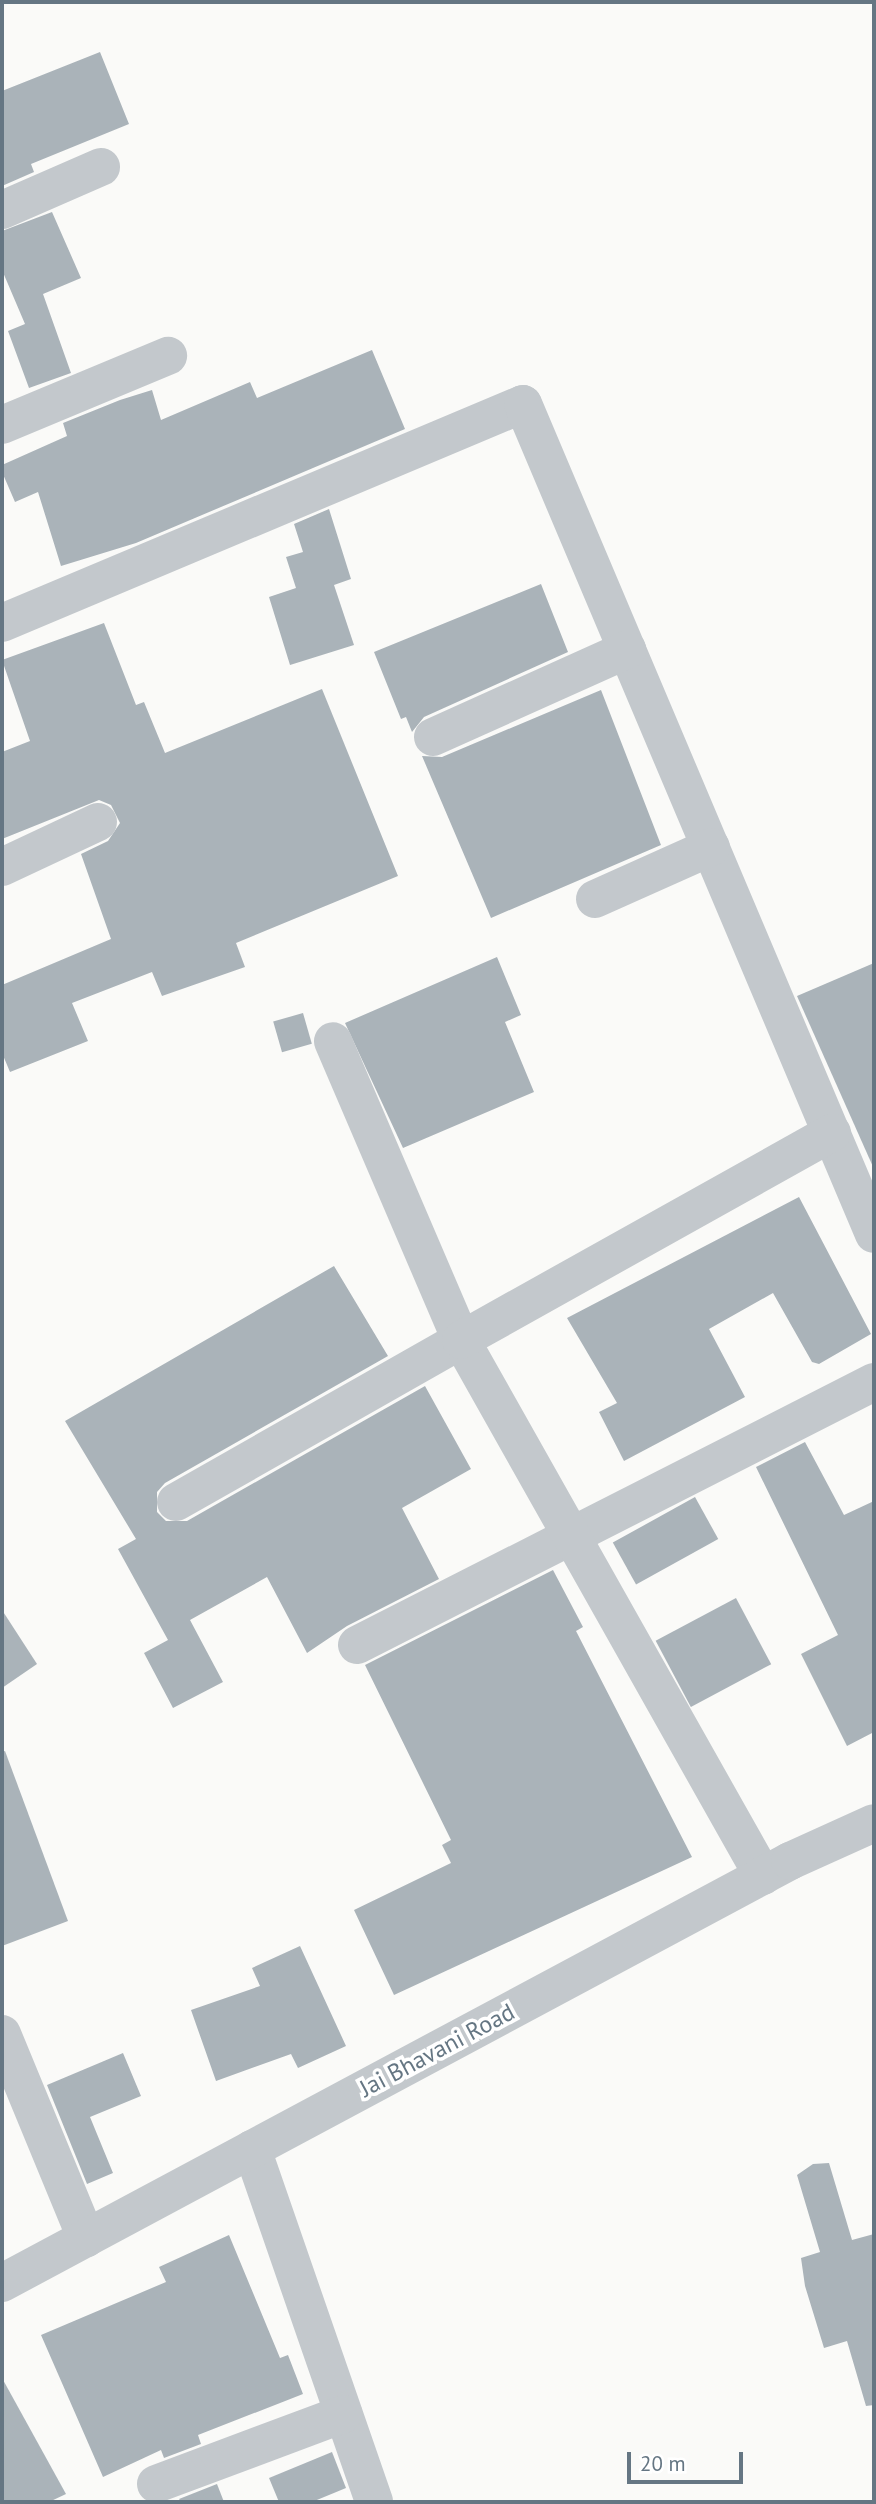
<!DOCTYPE html>
<style>
body{margin:0}
#map{position:relative;width:876px;height:2504px;overflow:hidden;background:#fafaf8;font-family:"PT Sans",sans-serif}
div>[style]{position:absolute}
[style*='--x']{left:calc(var(--x)*1px);top:calc(var(--y)*1px);width:calc(var(--w)*1px);rotate:calc(var(--a)*1deg)}
.building>*{inset:0;background:#aab3b9;transform-origin:0 0}
.minor>*{height:38px;margin:-19px;padding:0 19px;transform-origin:19px;border-radius:19px;background:#c3c8cc}
span{translate:-50% -50%;white-space:nowrap;text-align:center;line-height:1.15;-webkit-text-stroke:7px #fff;paint-order:stroke}
.street-label{font-size:24px;color:#657683}
.frame{position:absolute;inset:0;border:4px solid #657683;pointer-events:none}
.scale{position:absolute;left:627px;top:2452px;width:116px;height:32px;box-sizing:border-box;border:4px solid #657683;border-top:0;padding-left:9px;font-size:21px;line-height:24px;white-space:nowrap;color:#657683;-webkit-text-stroke:5px #fff;paint-order:stroke}
</style>
<div id="map">
<div class="building">
<i style="clip-path:polygon(100px 52px,129px 124px,31px 164px,34px 172px,2px 186px,2px 91px)"></i>
<i style="clip-path:polygon(52px 212px,81px 278px,43px 294px,71px 373px,29px 388px,8px 331px,25px 324px,2px 270px,2px 231px)"></i>
<i style="clip-path:polygon(372px 350px,405px 429px,136px 543px,61px 566px,38px 492px,15px 502px,2px 472px,2px 465px,67px 436px,63px 423px,120px 400px,152px 390px,161px 420px,250px 382px,257px 398px)"></i>
<i style="clip-path:polygon(329px 509px,351px 579px,334px 585px,354px 645px,290px 665px,269px 597px,296px 588px,286px 557px,303px 552px,294px 524px)"></i>
<i style="clip-path:polygon(541px 584px,568px 652px,424px 717px,412px 732px,406px 717px,401px 719px,374px 652px)"></i>
<i style="clip-path:polygon(104px 623px,136px 705px,144px 702px,165px 753px,322px 689px,398px 876px,236px 943px,245px 967px,162px 996px,152px 972px,72px 1003px,88px 1041px,10px 1072px,2px 1053px,2px 985px,111px 939px,81px 854px,108px 841px,120px 823px,111px 805px,99px 800px,2px 839px,2px 752px,30px 741px,2px 660px)"></i>
<i style="clip-path:polygon(601px 690px,661px 845px,491px 918px,422px 756px,442px 757px)"></i>
<i style="clip-path:polygon(497px 957px,521px 1015px,505px 1022px,534px 1092px,403px 1148px,345px 1023px)"></i>
<i style="clip-path:polygon(874px 963px,874px 1169px,797px 996px)"></i>
<i style="left:303px;top:1013px;width:32px;height:31px;rotate:74deg"></i>
<i style="clip-path:polygon(799px 1197px,871px 1334px,819px 1364px,812px 1362px,773px 1293px,709px 1329px,745px 1397px,624px 1461px,599px 1412px,617px 1403px,567px 1318px)"></i>
<i style="clip-path:polygon(334px 1266px,388px 1356px,165px 1483px,157px 1492px,157px 1512px,166px 1521px,187px 1521px,425px 1386px,471px 1469px,402px 1508px,439px 1579px,347px 1626px,307px 1653px,267px 1577px,190px 1620px,223px 1682px,173px 1708px,144px 1653px,168px 1640px,118px 1549px,136px 1539px,65px 1421px)"></i>
<i style="clip-path:polygon(805px 1442px,844px 1515px,874px 1501px,874px 1732px,847px 1746px,801px 1654px,838px 1635px,756px 1467px)"></i>
<i style="left:695px;top:1497px;width:48px;height:94px;rotate:61deg"></i>
<i style="clip-path:polygon(553px 1570px,583px 1627px,576px 1631px,692px 1857px,394px 1995px,354px 1910px,451px 1863px,442px 1845px,451px 1840px,365px 1665px)"></i>
<i style="left:736px;top:1598px;width:75px;height:91px;rotate:62deg"></i>
<i style="clip-path:polygon(2px 1610px,37px 1664px,2px 1688px)"></i>
<i style="clip-path:polygon(5px 1751px,68px 1921px,2px 1946px,2px 1752px)"></i>
<i style="clip-path:polygon(300px 1946px,346px 2046px,298px 2068px,291px 2054px,216px 2081px,191px 2010px,260px 1986px,252px 1968px)"></i>
<i style="clip-path:polygon(123px 2053px,141px 2096px,90px 2117px,113px 2173px,87px 2184px,47px 2085px)"></i>
<i style="clip-path:polygon(829px 2163px,852px 2240px,874px 2234px,874px 2405px,866px 2406px,847px 2341px,824px 2348px,805px 2286px,801px 2258px,820px 2252px,797px 2175px,813px 2164px)"></i>
<i style="clip-path:polygon(229px 2235px,280px 2358px,288px 2355px,303px 2394px,198px 2435px,201px 2444px,164px 2458px,161px 2450px,103px 2477px,41px 2335px,166px 2282px,159px 2267px)"></i>
<i style="clip-path:polygon(2px 2378px,66px 2494px,49px 2502px,2px 2502px)"></i>
<i style="clip-path:polygon(332px 2452px,346px 2488px,312px 2502px,279px 2502px,269px 2478px)"></i>
<i style="clip-path:polygon(217px 2484px,224px 2502px,181px 2502px,179px 2499px)"></i>
</div>
<div class="minor">
<i style="--x:2;--y:210;--w:108;--a:-23.5"></i>
<i style="--x:2;--y:425;--w:180;--a:-22.6"></i>
<i style="--x:2;--y:623;--w:565;--a:-22.8"></i>
<i style="--x:523;--y:404;--w:901;--a:67.08"></i>
<i style="--x:433;--y:737;--w:213;--a:-24.2"></i>
<i style="--x:2;--y:867;--w:106;--a:-25.1"></i>
<i style="--x:595;--y:899;--w:127;--a:-24.1"></i>
<i style="--x:176;--y:1502;--w:328;--a:-29.6"></i>
<i style="--x:461;--y:1340;--w:325;--a:-113.2"></i>
<i style="--x:357;--y:1645;--w:580;--a:-26.96"></i>
<i style="--x:763;--y:1876;--w:615;--a:-119.4"></i>
<i style="--x:461;--y:1340;--w:425;--a:-29.2"></i>
<i style="--x:2;--y:2034;--w:221;--a:67.6"></i>
<i style="--x:252;--y:2149;--w:373;--a:70.9"></i>
<i style="--x:2;--y:2283;--w:894;--a:-28.17"></i>
<i style="--x:790;--y:1861;--w:92;--a:-24.3"></i>
<i style="--x:156;--y:2484;--w:200;--a:-20.5"></i>
</div>
<div class="street-label">
<span style="left:437px;top:2050px;rotate:-28deg">Jai Bhavani Road</span>
</div>
<div class="frame"></div>
<div class="scale">20 m</div>
</div>
